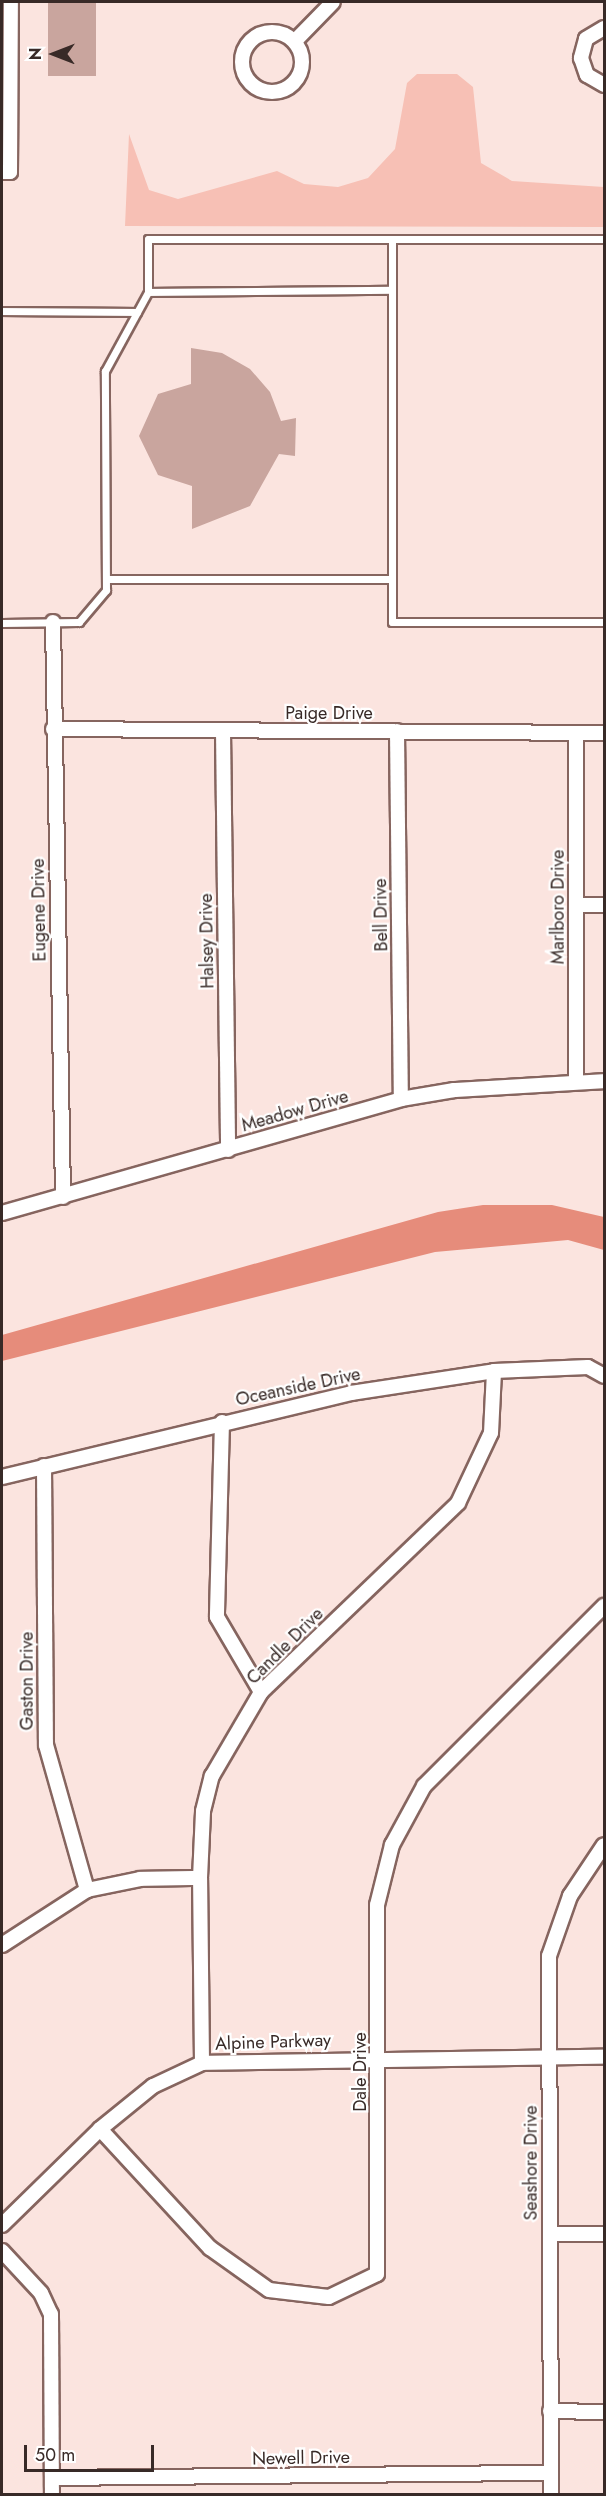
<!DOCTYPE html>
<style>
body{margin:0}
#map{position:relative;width:606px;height:2496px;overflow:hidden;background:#fbe4df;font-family:Jost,sans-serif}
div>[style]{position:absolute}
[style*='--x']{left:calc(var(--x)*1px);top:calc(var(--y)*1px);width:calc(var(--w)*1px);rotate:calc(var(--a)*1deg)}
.green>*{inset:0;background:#f7c0b5}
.water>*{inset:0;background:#e68c7b}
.building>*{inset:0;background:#c9a59e;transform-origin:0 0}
.roads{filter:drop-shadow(2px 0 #86655f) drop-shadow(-2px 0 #86655f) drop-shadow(0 2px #86655f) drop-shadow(0 -2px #86655f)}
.service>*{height:7px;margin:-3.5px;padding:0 3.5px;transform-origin:3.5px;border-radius:3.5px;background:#fff}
.minor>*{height:14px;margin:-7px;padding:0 7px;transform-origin:7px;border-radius:7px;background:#fff}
.minor>.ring{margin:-7px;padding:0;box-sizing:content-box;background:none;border:14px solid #fff;border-radius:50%}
span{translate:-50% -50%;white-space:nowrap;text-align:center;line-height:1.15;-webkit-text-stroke:4.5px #fff;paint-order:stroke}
.street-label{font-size:18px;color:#382a27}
.frame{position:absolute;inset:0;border:3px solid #382a27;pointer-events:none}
.north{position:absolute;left:24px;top:24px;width:60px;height:60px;-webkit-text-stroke:4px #fff;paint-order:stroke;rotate:270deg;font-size:16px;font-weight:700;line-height:24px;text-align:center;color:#382a27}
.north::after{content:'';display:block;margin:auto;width:21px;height:27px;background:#382a27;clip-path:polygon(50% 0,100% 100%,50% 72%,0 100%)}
.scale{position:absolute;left:24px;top:2445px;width:130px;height:27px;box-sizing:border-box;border:3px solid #382a27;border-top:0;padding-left:8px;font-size:18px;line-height:21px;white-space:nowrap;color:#382a27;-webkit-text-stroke:4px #fff;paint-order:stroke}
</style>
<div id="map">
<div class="green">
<i style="clip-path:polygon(417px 74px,457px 74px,473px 87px,481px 163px,512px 181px,604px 187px,604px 227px,125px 226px,129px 134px,149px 190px,178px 199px,277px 171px,304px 184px,338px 187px,368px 178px,395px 149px,407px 83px)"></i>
</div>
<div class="water">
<i style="clip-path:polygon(483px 1205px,552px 1205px,604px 1217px,604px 1250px,568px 1240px,435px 1252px,2px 1361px,2px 1335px,438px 1212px)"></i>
</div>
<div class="building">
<i style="left:48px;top:2px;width:48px;height:74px"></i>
<i style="clip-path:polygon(191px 348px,222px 353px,250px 369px,270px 392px,281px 421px,296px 418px,295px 456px,279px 454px,250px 506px,192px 529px,192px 486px,158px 475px,139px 436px,158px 394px,191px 384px)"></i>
</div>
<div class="roads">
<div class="service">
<i style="--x:392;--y:239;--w:51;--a:90"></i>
<i style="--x:148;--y:292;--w:53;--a:-90"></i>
<i style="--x:148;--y:239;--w:456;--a:0"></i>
<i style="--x:2;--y:311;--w:135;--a:0.4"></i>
<i style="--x:392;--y:579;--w:43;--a:90"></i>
<i style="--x:392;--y:622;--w:212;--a:0"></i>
<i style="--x:2;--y:623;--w:77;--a:-0.7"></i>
<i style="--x:79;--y:622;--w:42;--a:-49.8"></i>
<i style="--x:106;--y:590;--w:219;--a:-90.3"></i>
<i style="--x:105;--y:371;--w:90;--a:-61.4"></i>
<i style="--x:148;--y:292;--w:244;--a:-0.5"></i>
<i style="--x:392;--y:290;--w:289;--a:90"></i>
<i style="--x:392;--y:579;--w:286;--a:180"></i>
</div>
<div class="minor">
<i style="--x:604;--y:28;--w:21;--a:149"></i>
<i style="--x:586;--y:39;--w:20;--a:105"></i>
<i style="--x:581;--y:58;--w:18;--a:71"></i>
<i style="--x:587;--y:75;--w:20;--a:30"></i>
<i class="ring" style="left:242px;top:32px;width:46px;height:46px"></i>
<i style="--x:295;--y:41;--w:54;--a:-45.7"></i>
<i style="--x:2;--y:172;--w:8;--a:0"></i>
<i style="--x:10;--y:172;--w:170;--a:-89.7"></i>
<i style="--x:53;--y:622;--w:575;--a:89"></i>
<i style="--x:53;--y:729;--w:551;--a:0.42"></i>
<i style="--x:223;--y:731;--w:419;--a:89.3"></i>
<i style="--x:397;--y:731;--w:368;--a:89.4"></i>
<i style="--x:576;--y:733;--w:348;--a:90"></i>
<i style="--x:576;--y:905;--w:28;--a:0"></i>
<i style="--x:2;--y:1213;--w:415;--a:-15.9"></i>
<i style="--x:401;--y:1099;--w:54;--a:-9.6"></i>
<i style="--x:454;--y:1090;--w:150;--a:-3.4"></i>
<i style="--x:222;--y:1422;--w:195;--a:91.5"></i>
<i style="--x:217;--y:1617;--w:87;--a:59.6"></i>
<i style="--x:44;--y:1466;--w:279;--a:89.6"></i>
<i style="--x:46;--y:1745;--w:151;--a:74.2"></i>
<i style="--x:2;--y:1477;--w:359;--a:-13.5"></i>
<i style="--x:351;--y:1393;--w:145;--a:-8.7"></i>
<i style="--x:494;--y:1371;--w:94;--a:-2.4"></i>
<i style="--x:588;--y:1367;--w:18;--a:29"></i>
<i style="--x:2;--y:1945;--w:101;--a:-32.9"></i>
<i style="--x:87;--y:1890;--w:54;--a:-11.7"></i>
<i style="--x:140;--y:1879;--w:60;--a:-1"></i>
<i style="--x:202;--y:2063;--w:185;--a:-90.6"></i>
<i style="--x:200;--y:1878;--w:67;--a:-87.4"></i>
<i style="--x:203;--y:1811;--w:36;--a:-76"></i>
<i style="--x:212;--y:1776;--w:97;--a:-59.7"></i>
<i style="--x:261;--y:1692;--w:273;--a:-43.8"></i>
<i style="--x:458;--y:1503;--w:77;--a:-64.8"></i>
<i style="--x:491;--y:1433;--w:62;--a:-87.2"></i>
<i style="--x:100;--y:2129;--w:162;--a:47.3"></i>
<i style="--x:210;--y:2248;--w:72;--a:35.4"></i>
<i style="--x:269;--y:2290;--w:60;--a:6.7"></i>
<i style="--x:329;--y:2297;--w:53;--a:-25.6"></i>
<i style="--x:377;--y:2274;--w:369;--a:-90"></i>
<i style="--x:377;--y:1905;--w:62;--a:-76"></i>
<i style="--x:392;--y:1845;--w:67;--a:-61.5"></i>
<i style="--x:424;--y:1786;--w:255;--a:-45"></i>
<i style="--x:2;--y:2225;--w:137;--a:-44.4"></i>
<i style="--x:100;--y:2129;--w:68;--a:-39.1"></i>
<i style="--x:153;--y:2086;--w:54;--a:-25.1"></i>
<i style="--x:202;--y:2063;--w:402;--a:-0.9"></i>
<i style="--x:550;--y:2234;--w:54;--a:0"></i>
<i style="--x:2;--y:2251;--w:57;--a:47.1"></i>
<i style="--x:41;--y:2293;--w:23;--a:65"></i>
<i style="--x:51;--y:2314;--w:180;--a:89.7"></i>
<i style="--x:550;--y:2411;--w:54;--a:1.1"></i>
<i style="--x:52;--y:2478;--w:499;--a:-0.6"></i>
<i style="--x:551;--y:2494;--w:538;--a:-90.21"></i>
<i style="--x:549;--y:1956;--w:64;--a:-70.7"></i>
<i style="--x:570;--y:1896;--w:61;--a:-56.3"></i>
</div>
</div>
<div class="street-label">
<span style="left:329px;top:713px">Paige Drive</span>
<span style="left:558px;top:907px;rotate:-90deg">Marlboro Drive</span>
<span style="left:39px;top:910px;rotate:-91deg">Eugene Drive</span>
<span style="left:381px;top:915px;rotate:-91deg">Bell Drive</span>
<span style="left:207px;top:941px;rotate:-91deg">Halsey Drive</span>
<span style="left:295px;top:1111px;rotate:-16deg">Meadow Drive</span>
<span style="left:298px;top:1387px;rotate:-12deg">Oceanside Drive</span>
<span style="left:285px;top:1646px;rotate:-45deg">Candle Drive</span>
<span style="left:27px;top:1681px;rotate:-90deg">Gaston Drive</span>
<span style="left:273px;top:2042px;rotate:-2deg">Alpine Parkway</span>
<span style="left:360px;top:2072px;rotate:-90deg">Dale Drive</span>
<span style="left:531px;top:2163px;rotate:-90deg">Seashore Drive</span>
<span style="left:301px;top:2458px;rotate:-1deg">Newell Drive</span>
</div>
<div class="frame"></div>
<div class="north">N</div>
<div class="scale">50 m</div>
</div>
